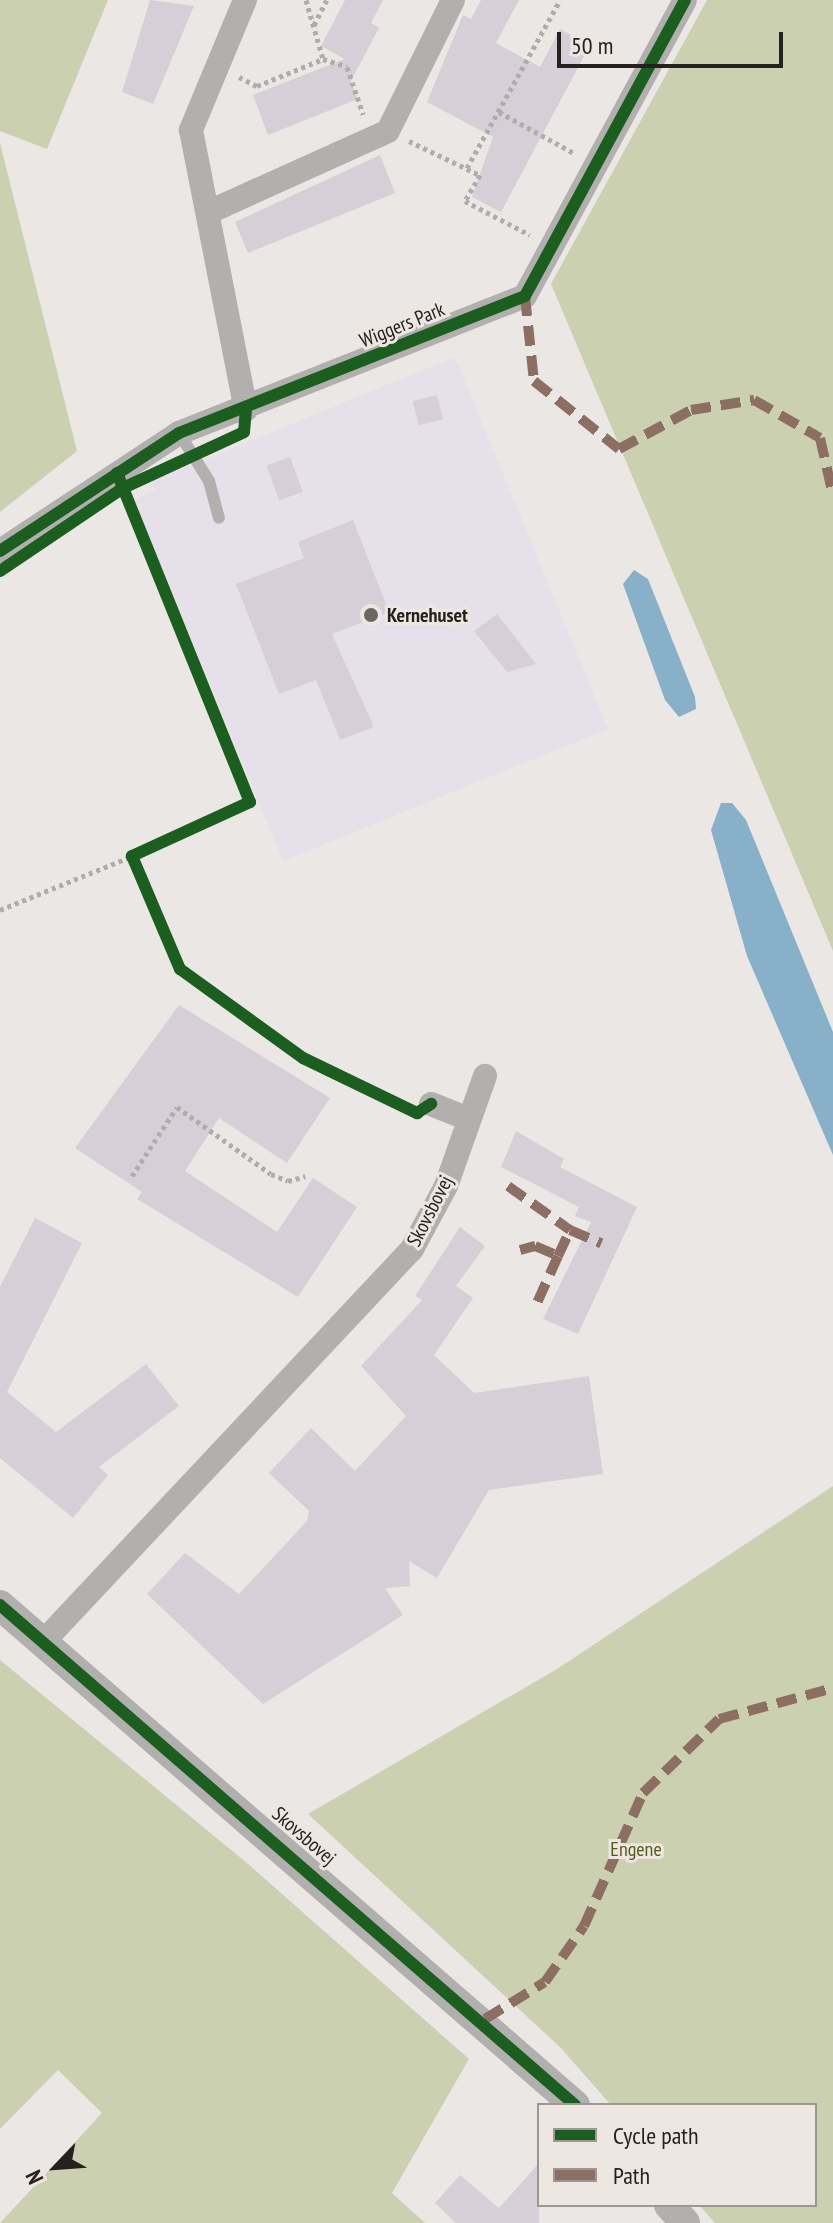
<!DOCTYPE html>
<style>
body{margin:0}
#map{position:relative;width:833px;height:2223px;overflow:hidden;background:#ebe7e4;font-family:"PT Sans Narrow",sans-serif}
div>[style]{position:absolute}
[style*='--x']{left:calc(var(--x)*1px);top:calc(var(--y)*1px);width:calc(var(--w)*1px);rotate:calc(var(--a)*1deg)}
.education>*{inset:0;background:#e6e0ea}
.green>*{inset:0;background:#cbd0b1}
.water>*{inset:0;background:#88b1c9}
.building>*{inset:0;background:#d7cfd8;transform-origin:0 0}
.path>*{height:5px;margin-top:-2.5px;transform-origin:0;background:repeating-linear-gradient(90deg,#afacac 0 4px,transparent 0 8px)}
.service>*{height:12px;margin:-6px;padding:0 6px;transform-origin:6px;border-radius:6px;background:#b2b0af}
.minor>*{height:24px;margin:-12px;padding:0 12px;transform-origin:12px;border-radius:12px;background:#b2b0af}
.tertiary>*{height:30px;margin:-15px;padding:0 15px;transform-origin:15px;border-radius:15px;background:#b2b0af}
.quiet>*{height:10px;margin-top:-5px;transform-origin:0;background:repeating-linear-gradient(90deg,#8d6e63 0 20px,transparent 0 30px)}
.cycleway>*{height:12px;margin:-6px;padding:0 6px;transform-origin:6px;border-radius:6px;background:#1b5e20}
.dots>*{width:22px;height:22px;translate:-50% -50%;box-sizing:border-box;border:4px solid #eee6e1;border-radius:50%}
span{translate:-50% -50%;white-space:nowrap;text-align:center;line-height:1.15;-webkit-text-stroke:6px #eee6e1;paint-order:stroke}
.street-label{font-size:20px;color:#24211f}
.poi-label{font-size:20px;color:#24211f;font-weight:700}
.left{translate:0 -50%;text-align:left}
.park-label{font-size:20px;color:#525d1a}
.legend{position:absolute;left:537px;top:2103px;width:280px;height:104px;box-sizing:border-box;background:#eee6e1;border:2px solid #9d9793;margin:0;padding:10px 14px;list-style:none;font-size:24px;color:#24211f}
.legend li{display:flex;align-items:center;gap:16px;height:40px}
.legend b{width:40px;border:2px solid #9d9793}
.north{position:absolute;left:16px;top:2127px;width:80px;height:80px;-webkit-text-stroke:6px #eee6e1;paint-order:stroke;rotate:245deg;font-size:22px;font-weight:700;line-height:32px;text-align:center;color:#24211f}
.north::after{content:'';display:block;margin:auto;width:28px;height:36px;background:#24211f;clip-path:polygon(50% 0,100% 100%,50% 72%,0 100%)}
.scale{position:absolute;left:557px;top:32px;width:226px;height:36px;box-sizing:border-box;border:4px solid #24211f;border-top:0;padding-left:10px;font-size:24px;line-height:28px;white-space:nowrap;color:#24211f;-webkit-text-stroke:6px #eee6e1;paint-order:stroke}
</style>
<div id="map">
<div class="education">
<i style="clip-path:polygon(455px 357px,608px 729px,283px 861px,134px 500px,155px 490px,152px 481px)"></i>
</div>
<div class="green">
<i style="clip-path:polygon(0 0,108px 0,47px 149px,0 131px)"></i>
<i style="clip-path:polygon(707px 0,833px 0,833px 951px,551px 284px)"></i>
<i style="clip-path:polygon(0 143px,77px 451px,0 512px)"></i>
<i style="clip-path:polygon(833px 1486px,833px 2223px,715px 2223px,699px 2205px,815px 2205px,815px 2105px,611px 2105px,560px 2047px,308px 1814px,557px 1669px)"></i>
<i style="clip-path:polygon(0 1660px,247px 1863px,469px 2059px,392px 2193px,425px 2223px,0 2223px,102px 2113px,58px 2070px,0 2129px)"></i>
</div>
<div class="water">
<i style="clip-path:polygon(634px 570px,648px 579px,695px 697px,696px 709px,679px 717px,665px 700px,623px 584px)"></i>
<i style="clip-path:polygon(721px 803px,732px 803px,746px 820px,833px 1032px,833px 1155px,747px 956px,711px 830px)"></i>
</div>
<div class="building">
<i style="clip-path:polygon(150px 0,194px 6px,153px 104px,122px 92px)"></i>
<i style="clip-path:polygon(345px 0,383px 0,371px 23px,379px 28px,351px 81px,358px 99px,268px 135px,253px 95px,345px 59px,321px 46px)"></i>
<i style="clip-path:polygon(481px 0,519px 0,496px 43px,540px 67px,560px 29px,590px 45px,501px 212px,472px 197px,493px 137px,427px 102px,463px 15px,471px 19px)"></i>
<i style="clip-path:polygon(380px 155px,395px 193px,248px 253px,235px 222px)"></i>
<i style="left:437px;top:395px;width:25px;height:25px;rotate:76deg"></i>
<i style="left:290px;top:457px;width:37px;height:25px;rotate:70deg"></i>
<i style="clip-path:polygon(353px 520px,389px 612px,332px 634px,374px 727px,340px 740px,316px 680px,279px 694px,236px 584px,304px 558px,298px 542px)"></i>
<i style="clip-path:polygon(497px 614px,536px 664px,507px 672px,474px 631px)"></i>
<i style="clip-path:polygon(179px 1005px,330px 1098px,287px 1163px,219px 1118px,185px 1171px,277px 1232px,313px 1178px,357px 1207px,298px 1297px,137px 1199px,142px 1192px,75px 1148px)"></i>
<i style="clip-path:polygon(516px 1131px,564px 1159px,560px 1167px,637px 1207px,578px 1334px,543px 1319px,591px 1222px,575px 1216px,579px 1207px,501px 1167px)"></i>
<i style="clip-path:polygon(35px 1218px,82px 1243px,7px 1392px,56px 1432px,146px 1364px,179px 1406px,99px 1467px,108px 1475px,73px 1518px,0 1458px,0 1287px)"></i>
<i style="clip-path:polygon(460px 1227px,485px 1246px,456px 1286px,473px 1298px,434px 1355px,474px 1393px,589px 1376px,603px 1474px,489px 1490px,437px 1578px,409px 1561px,410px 1586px,385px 1588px,403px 1615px,263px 1704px,147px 1594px,185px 1553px,239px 1594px,307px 1521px,309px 1511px,269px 1473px,311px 1428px,355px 1471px,406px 1416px,361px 1366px,422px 1300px,415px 1296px)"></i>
<i style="clip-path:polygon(539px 2163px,539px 2223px,456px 2223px,435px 2203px,460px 2175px,499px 2208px)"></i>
</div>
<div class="path">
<i style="--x:306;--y:0;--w:61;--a:73.9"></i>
<i style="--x:323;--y:59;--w:25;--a:18"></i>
<i style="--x:347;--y:67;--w:50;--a:71.2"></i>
<i style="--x:314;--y:25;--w:28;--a:-63"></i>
<i style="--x:239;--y:77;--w:20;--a:27"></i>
<i style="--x:257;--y:86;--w:71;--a:-22.2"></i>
<i style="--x:499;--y:112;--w:85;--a:28.7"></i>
<i style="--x:409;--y:141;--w:79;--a:25.6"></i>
<i style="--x:480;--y:175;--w:30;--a:120"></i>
<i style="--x:465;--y:201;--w:73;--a:27.6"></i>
<i style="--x:467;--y:168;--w:192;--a:-61"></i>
<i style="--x:0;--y:910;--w:143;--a:-22.2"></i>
<i style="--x:132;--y:1176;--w:82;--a:-56.9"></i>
<i style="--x:177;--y:1107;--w:115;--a:35.5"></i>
<i style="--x:271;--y:1174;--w:18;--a:22"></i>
<i style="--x:288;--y:1181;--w:18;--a:-16"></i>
</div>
<div class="service">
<i style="--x:179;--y:433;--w:57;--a:58"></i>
<i style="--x:209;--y:481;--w:38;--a:75"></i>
</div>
<div class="minor">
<i style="--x:245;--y:0;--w:141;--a:112.6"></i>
<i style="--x:191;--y:130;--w:285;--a:78.9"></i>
<i style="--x:209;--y:212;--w:196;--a:-24.3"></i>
<i style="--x:388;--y:131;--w:146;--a:-63.6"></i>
<i style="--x:0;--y:551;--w:214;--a:-33.4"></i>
<i style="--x:179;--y:433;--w:372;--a:-21.6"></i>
<i style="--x:525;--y:296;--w:336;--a:-61.6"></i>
<i style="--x:431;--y:1104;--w:40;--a:22"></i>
<i style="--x:44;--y:1641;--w:538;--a:-46.81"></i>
<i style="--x:412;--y:1249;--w:72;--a:-61.6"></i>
<i style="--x:446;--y:1186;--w:117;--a:-70.5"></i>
</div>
<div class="tertiary">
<i style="--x:0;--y:1605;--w:762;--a:41.01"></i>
<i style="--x:669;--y:2205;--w:24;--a:48"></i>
</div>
<div class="quiet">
<i style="--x:525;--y:296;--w:85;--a:84"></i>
<i style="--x:534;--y:381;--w:109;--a:38.7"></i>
<i style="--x:619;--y:449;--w:82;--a:-28.4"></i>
<i style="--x:691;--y:410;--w:64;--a:-9"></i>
<i style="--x:754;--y:400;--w:76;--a:29.9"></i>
<i style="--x:820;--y:438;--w:58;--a:77.2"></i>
<i style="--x:508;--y:1186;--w:76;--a:35.4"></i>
<i style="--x:520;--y:1250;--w:16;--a:-15"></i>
<i style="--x:535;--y:1246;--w:25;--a:23"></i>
<i style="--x:558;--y:1256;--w:51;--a:114.1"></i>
<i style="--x:558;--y:1256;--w:29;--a:-65"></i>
<i style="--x:570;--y:1230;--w:34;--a:23"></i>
<i style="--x:485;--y:2019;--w:70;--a:-31.7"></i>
<i style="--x:545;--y:1982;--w:68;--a:-55.1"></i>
<i style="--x:584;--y:1926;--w:145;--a:-66.1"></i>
<i style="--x:643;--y:1793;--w:106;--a:-44.2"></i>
<i style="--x:719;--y:1719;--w:118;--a:-15.2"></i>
</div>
<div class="cycleway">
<i style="--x:117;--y:473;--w:355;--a:68"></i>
<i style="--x:250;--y:802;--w:130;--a:155.4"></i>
<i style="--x:132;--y:856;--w:123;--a:67"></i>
<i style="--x:180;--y:969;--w:152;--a:35.9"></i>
<i style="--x:303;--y:1058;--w:127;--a:25.8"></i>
<i style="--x:417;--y:1113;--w:17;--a:-33"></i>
<i style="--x:0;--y:551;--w:214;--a:-33.4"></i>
<i style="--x:179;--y:433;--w:372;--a:-21.6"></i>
<i style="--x:525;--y:296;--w:336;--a:-61.6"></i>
<i style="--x:0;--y:571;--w:148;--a:-34"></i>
<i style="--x:123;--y:488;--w:133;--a:-24.8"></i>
<i style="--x:244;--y:432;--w:22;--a:-85"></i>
<i style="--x:0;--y:1605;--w:762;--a:41.01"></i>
</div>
<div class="dots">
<i style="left:371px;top:615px;background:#6a6664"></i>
</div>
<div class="street-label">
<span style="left:402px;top:325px;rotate:-22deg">Wiggers Park</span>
<span style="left:430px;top:1211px;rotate:-63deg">Skovsbovej</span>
<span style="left:304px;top:1836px;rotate:41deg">Skovsbovej</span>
</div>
<div class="poi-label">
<span class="left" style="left:387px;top:615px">Kernehuset</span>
</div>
<div class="park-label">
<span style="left:636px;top:1849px">Engene</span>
</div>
<ul class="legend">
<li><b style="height:10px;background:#1b5e20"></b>Cycle path</li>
<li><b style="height:10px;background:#8d6e63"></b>Path</li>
</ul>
<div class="north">N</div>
<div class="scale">50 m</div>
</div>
